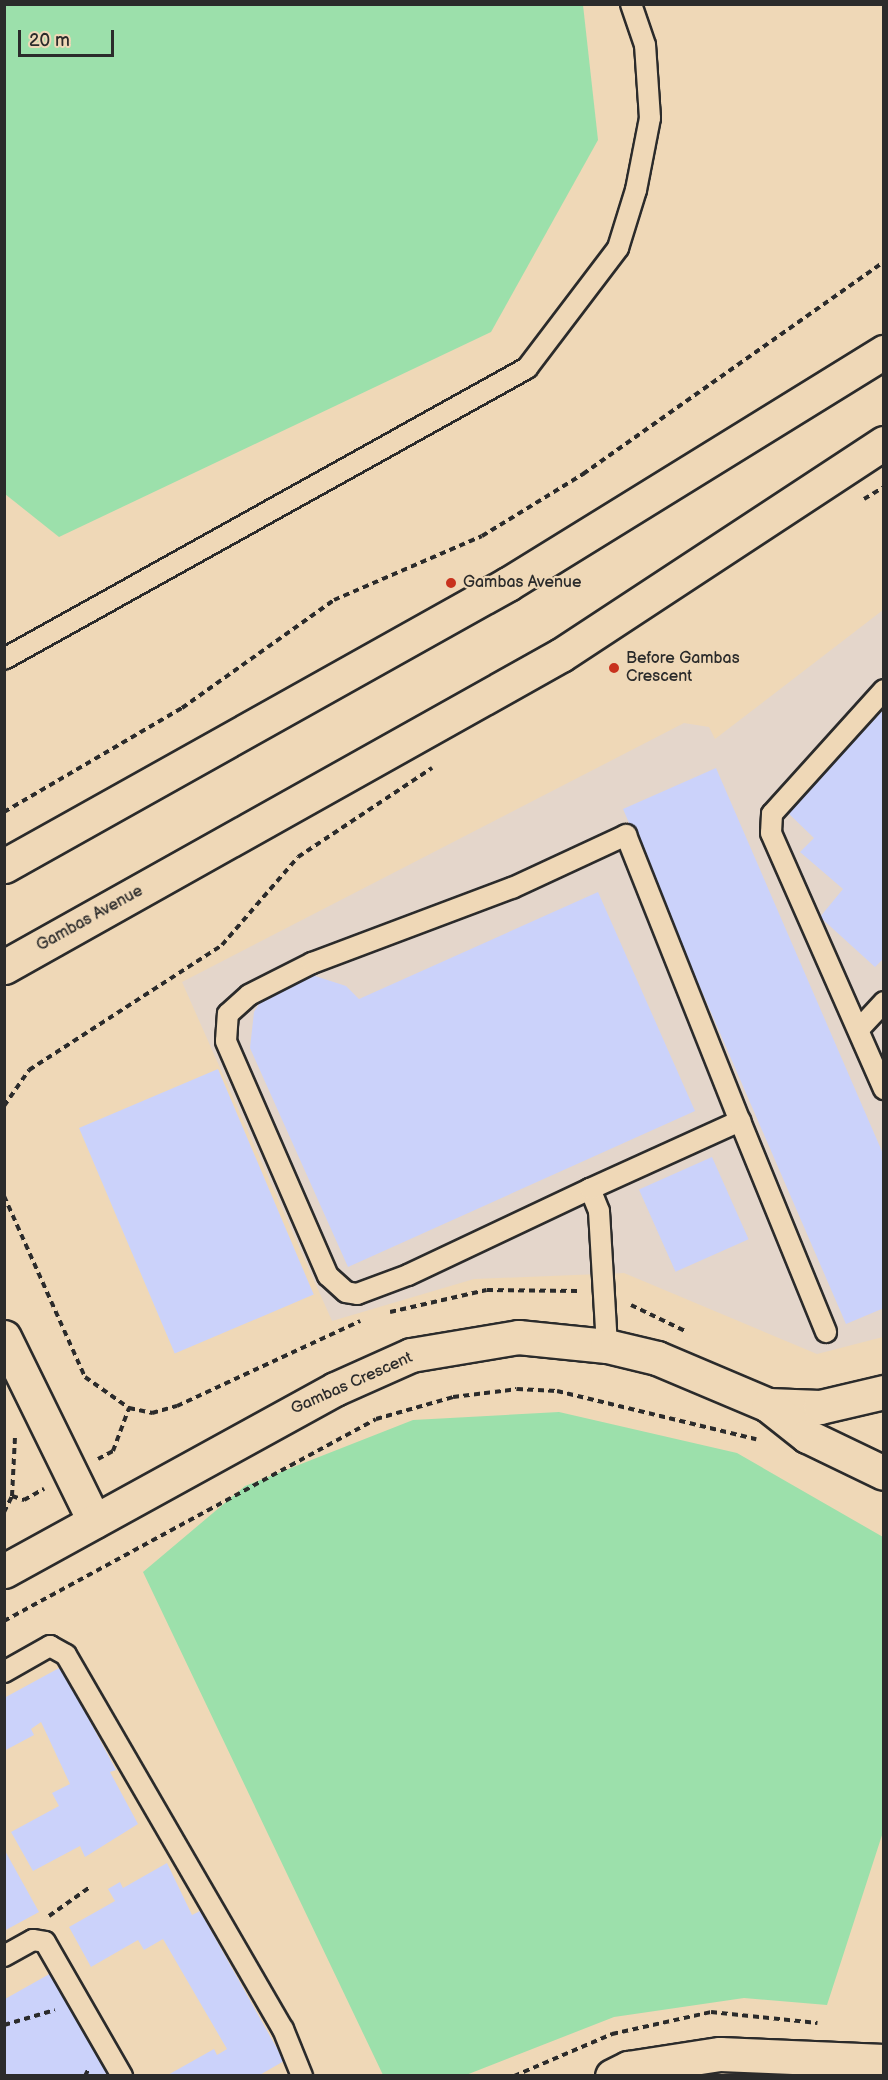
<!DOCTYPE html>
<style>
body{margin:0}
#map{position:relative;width:888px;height:2080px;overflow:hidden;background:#efd8b7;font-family:"Balsamiq Sans",sans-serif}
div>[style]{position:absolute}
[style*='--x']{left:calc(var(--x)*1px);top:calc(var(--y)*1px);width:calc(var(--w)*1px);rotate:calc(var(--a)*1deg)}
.built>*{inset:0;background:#e4d6cb}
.green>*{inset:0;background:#9ce0ab}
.building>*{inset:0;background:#cbd2fa;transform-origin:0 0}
.path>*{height:4px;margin-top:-2px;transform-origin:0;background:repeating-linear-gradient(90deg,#2b2b2b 0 6px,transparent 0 10.5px)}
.roads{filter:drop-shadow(2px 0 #2b2b2b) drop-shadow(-2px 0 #2b2b2b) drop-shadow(0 2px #2b2b2b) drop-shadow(0 -2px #2b2b2b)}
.lane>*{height:20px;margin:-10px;padding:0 10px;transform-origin:10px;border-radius:10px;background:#efd8b7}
.street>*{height:33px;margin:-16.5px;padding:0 16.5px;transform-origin:16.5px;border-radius:16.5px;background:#efd8b7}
.primary>*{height:33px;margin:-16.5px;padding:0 16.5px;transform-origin:16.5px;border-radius:16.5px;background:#efd8b7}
.dots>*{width:16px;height:16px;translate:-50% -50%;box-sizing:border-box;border:3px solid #efd8b7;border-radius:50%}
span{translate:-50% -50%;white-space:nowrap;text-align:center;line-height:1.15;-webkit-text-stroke:4.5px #efd8b7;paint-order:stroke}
.poi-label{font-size:16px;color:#2b2b2b}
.left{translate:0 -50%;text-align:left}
.street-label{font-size:16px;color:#2b2b2b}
.frame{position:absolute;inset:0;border:6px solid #2b2b2b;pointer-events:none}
.scale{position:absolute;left:18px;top:30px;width:96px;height:27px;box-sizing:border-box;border:3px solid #2b2b2b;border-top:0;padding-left:8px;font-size:18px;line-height:21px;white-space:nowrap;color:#2b2b2b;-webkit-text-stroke:4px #efd8b7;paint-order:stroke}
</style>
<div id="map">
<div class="built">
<i style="clip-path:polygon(883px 610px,883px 1337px,817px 1354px,624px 1273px,474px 1279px,332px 1321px,182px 982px,684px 723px,709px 727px,715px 739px)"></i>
</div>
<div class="green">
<i style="clip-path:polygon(4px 5px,583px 5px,598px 140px,491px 332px,59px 537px,5px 494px)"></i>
<i style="clip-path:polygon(559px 1412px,737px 1453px,883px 1537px,883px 1832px,827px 2005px,744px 1998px,614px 2017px,466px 2075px,383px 2075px,143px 1572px,245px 1486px,413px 1420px)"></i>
</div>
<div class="building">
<i style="clip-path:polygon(884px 709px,884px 958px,875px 967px,820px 917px,843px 889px,800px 852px,814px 838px,787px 812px)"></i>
<i style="clip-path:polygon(716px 768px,884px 1156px,884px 1308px,846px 1324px,623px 809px)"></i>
<i style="clip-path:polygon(598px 892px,695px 1111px,348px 1267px,250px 1048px,254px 1012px,264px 996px,294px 976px,312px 975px,346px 986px,359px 999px)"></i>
<i style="left:218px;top:1069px;width:245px;height:151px;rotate:67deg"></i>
<i style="left:712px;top:1157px;width:90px;height:80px;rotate:66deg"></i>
<i style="clip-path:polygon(61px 1667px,116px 1770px,110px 1772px,138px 1824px,85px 1857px,80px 1846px,33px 1871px,11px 1832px,59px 1806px,52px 1793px,70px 1784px,41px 1722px,31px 1729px,34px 1735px,4px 1751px,4px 1698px)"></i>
<i style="clip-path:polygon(4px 1849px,39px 1912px,4px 1931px)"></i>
<i style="clip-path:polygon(167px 1863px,192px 1915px,200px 1911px,284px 2061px,258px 2076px,166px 2076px,214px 2049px,217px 2055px,227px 2049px,163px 1939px,144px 1950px,138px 1940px,91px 1967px,69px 1927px,115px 1901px,108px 1889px,120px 1882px,123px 1888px)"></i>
<i style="clip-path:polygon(53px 1972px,111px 2076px,5px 2076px,5px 1999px)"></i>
</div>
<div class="path">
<i style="--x:864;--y:499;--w:23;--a:-31"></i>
<i style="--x:4;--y:812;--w:206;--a:-30.3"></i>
<i style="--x:182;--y:708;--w:186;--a:-35.4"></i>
<i style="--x:334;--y:600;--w:161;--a:-23.4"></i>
<i style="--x:482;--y:536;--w:119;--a:-31.5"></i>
<i style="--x:583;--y:474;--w:368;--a:-35.2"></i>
<i style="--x:4;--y:1106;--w:44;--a:-55.2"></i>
<i style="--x:29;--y:1070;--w:230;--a:-32.9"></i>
<i style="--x:222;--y:945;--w:116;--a:-49.2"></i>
<i style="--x:298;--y:857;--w:161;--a:-33.6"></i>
<i style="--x:4;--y:1196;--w:198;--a:65.9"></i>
<i style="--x:85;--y:1377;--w:54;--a:35.2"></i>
<i style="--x:631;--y:1305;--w:62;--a:25.7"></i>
<i style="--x:390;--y:1312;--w:99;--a:-12.8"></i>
<i style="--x:487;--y:1290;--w:91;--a:0.6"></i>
<i style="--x:98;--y:1459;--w:17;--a:-28"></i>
<i style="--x:113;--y:1451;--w:46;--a:-69.6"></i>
<i style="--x:129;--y:1408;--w:24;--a:12"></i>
<i style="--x:152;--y:1413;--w:26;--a:-16"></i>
<i style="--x:177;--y:1406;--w:202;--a:-24.9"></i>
<i style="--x:12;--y:1496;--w:59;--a:-87.1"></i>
<i style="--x:4;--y:1512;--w:18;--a:-63"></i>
<i style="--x:12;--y:1496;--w:13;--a:18"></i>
<i style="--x:24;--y:1500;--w:23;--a:-29"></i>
<i style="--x:4;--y:1621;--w:423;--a:-28.5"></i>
<i style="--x:376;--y:1419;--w:80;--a:-15.9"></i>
<i style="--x:453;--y:1397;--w:64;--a:-7.1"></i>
<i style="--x:517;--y:1389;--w:40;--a:2.9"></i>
<i style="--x:557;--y:1391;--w:205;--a:13.6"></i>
<i style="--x:49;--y:1916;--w:50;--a:-35.3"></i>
<i style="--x:4;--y:2025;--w:53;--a:-16.4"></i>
<i style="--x:85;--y:2076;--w:9;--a:-63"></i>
<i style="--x:514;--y:2076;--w:107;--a:-23.2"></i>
<i style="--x:612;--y:2034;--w:101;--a:-12.5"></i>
<i style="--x:711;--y:2012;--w:107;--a:5.9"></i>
</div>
<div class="roads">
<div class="lane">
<i style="--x:4;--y:659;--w:599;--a:-29.09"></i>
<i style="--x:527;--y:368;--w:151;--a:-52.8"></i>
<i style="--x:618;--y:248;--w:61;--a:-72.8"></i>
<i style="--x:636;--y:190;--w:73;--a:-79"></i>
<i style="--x:650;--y:118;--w:73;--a:-93.9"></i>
<i style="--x:645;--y:45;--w:43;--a:-108.9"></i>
<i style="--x:884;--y:690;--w:167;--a:132.1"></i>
<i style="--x:772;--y:814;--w:19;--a:93"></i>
<i style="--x:771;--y:833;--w:280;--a:66.2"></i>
<i style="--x:859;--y:1029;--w:37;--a:-47"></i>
<i style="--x:590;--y:1189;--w:201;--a:154.7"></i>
<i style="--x:408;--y:1275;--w:54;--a:159.6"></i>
<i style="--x:357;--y:1294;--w:11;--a:-170"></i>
<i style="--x:346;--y:1292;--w:24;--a:-138"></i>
<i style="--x:328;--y:1276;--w:256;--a:-113.5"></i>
<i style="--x:226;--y:1041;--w:27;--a:-86"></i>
<i style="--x:228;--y:1014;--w:28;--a:-42"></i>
<i style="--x:249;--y:995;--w:71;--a:-26.9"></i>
<i style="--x:312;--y:963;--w:214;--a:-20.6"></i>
<i style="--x:512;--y:888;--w:126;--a:-24.9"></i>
<i style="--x:626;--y:835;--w:308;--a:68.3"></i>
<i style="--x:607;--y:1346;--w:135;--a:-93.4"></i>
<i style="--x:599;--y:1211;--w:24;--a:-112"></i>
<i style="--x:590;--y:1189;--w:165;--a:-24.4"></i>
<i style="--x:740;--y:1121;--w:228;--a:67.8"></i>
<i style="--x:4;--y:1672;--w:53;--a:-29.5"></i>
<i style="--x:50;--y:1646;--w:18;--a:29"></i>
<i style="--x:66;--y:1655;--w:432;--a:59.9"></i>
<i style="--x:283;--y:2029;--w:51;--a:68"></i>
<i style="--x:4;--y:1956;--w:33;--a:-29"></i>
<i style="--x:33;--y:1940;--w:12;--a:9"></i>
<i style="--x:45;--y:1942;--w:155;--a:60.1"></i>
</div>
<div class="street">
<i style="--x:4;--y:1337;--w:205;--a:63.9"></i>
<i style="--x:768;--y:1405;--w:52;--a:2.2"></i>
<i style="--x:820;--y:1407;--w:66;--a:-13.2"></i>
<i style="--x:4;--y:1571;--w:378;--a:-28.8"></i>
<i style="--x:335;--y:1389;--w:83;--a:-24.1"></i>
<i style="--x:411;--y:1355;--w:109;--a:-9.5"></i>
<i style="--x:518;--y:1337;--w:89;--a:5.8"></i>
<i style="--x:607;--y:1346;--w:51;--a:13.5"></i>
<i style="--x:657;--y:1358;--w:121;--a:22.9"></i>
<i style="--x:768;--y:1405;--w:50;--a:38.5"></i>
<i style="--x:807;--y:1436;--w:85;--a:25.7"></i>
<i style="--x:612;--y:2076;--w:18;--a:-27"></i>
<i style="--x:628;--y:2068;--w:93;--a:-8.7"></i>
<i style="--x:720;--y:2054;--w:164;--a:2.4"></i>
</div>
<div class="primary">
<i style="--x:4;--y:866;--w:578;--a:-29.23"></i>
<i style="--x:508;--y:584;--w:442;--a:-31.7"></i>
<i style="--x:4;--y:967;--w:638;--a:-29.26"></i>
<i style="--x:561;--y:655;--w:386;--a:-33.3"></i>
</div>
</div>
<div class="dots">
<i style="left:451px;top:583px;background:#c8321e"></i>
<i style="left:614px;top:668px;background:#c8321e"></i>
</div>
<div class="poi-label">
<span class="left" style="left:463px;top:583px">Gambas Avenue</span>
<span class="left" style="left:626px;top:668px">Before Gambas<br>Crescent</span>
</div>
<div class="street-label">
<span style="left:90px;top:919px;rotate:-29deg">Gambas Avenue</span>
<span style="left:352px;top:1384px;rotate:-24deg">Gambas Crescent</span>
</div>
<div class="frame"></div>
<div class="scale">20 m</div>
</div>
